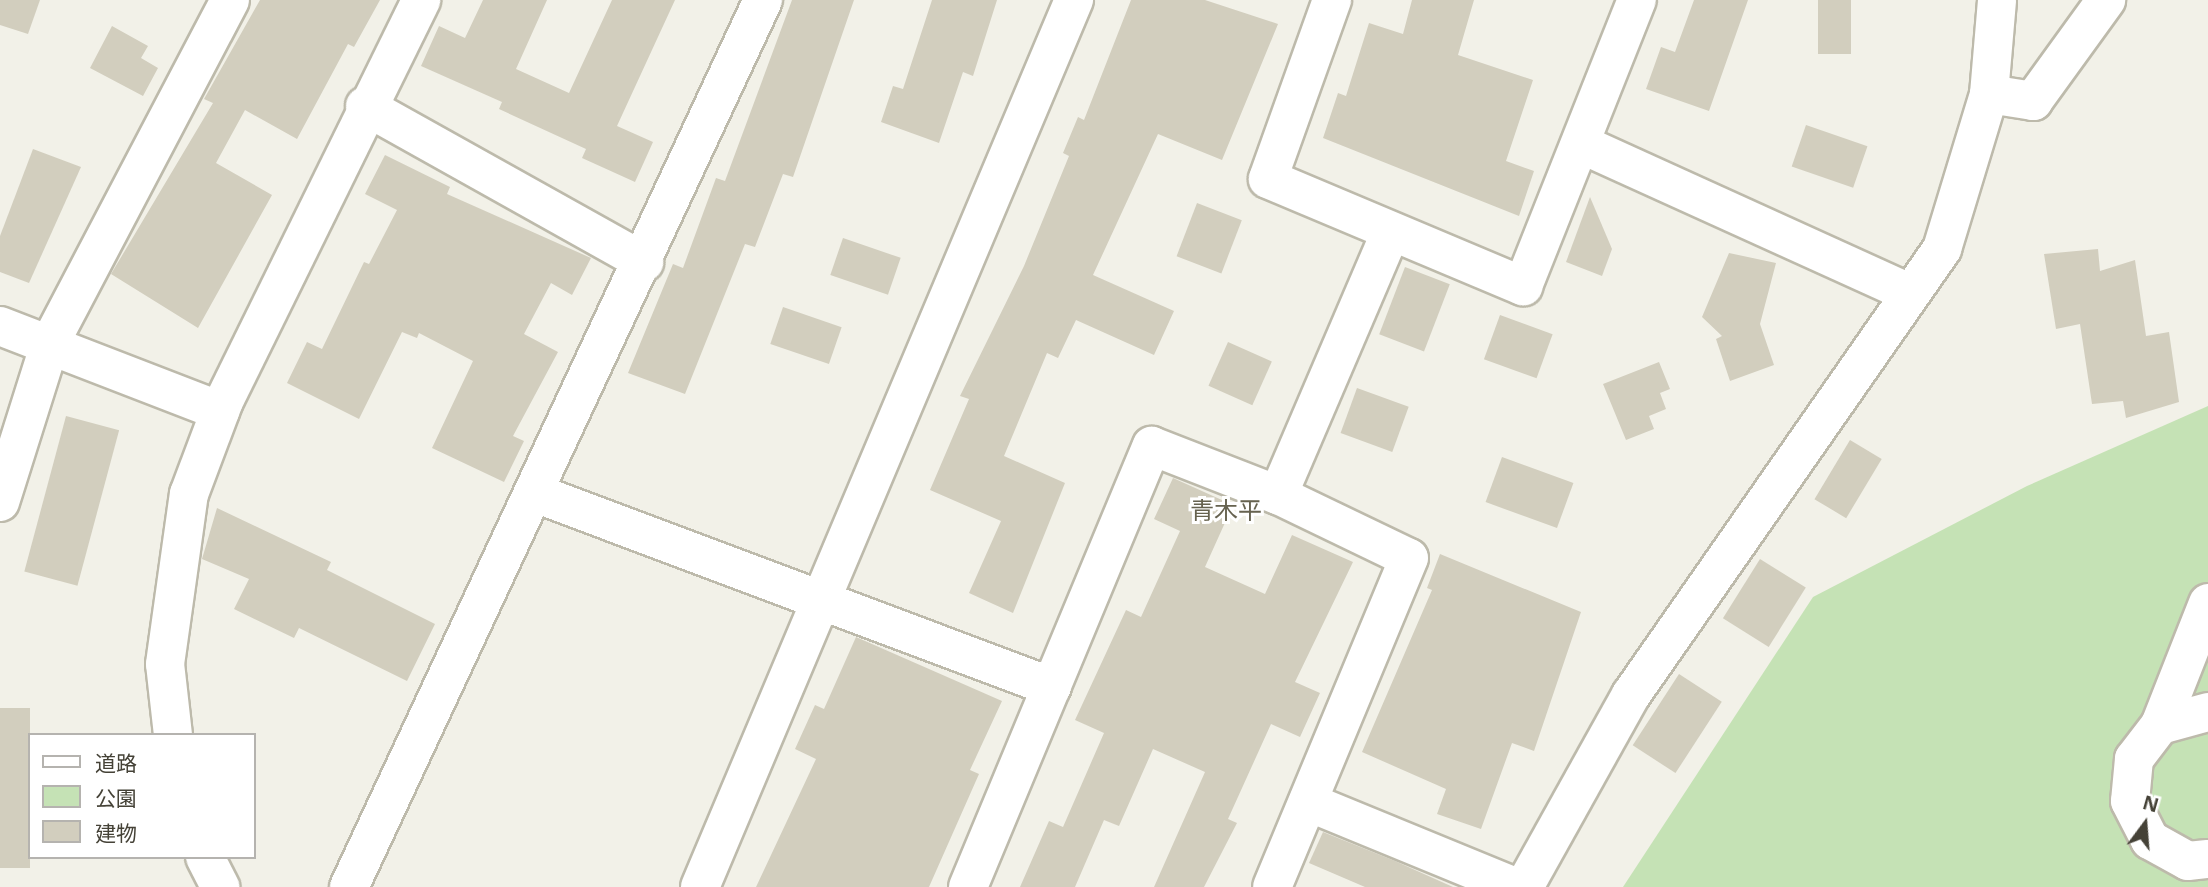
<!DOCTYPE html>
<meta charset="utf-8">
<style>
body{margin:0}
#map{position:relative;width:2208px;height:887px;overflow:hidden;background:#f2f1e8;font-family:"Open Sans","Noto Sans JP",sans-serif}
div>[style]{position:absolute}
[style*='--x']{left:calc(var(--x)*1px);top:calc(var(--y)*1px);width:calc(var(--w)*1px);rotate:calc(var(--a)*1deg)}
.green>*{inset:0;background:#c5e2b5}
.building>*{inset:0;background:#d2cebe;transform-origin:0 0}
.roads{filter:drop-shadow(2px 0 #bdbaab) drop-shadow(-2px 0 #bdbaab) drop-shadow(0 2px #bdbaab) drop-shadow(0 -2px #bdbaab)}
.minor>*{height:38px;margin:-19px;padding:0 19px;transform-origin:19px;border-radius:19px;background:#fff}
.tertiary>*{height:38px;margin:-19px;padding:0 19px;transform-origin:19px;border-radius:19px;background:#fff}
span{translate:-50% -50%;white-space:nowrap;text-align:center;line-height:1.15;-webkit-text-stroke:6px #fff;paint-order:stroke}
.quarter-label{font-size:24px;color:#66624f}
.legend{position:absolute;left:28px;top:733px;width:228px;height:126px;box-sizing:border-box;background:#fff;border:2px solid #b5b3af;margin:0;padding:9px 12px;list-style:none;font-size:21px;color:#454237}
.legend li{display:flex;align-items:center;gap:14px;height:35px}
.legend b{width:35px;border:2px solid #b5b3af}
.north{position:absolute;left:2110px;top:789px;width:70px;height:70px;-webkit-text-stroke:5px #fff;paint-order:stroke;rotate:16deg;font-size:19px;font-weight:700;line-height:28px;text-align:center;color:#454237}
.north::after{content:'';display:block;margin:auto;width:24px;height:32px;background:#454237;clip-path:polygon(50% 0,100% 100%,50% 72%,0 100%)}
</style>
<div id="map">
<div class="green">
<i style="clip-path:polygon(2208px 406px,2208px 887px,1623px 887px,1813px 597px,2027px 486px)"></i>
</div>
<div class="building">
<i style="clip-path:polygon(0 0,40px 0,28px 34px,0 25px)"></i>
<i style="clip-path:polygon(260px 0,380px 0,354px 47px,348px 44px,297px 139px,245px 110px,216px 163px,272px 195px,198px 328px,111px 274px,213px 103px,204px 99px)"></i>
<i style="clip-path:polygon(483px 0,547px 0,516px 69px,569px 93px,612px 0,675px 0,617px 126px,653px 142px,635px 182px,582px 158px,586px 149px,499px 109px,502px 102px,421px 66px,439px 26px,465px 38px)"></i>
<i style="clip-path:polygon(792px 0,854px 0,793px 177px,783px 174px,755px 247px,745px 244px,685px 394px,628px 373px,673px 264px,683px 268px,716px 178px,725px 181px)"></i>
<i style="clip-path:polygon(932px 0,997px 0,973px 76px,963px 72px,939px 143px,881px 122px,893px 86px,903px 89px)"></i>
<i style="clip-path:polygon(1131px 0,1205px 0,1278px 24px,1222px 160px,1158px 134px,1093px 275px,1174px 311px,1154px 355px,1076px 320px,1058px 358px,1047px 353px,1004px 456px,1065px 483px,1013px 613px,969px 593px,1001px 521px,930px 490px,969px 399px,960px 396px,1024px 266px,1069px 156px,1063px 153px,1078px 117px,1084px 120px)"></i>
<i style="clip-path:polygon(1412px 0,1474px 0,1458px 55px,1533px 80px,1506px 161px,1534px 171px,1519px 216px,1323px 138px,1338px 93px,1346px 96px,1369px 23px,1403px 34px)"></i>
<i style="clip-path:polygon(1694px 0,1748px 0,1709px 111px,1646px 89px,1661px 47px,1675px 52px)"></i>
<i style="left:1818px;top:0;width:33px;height:54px"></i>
<i style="clip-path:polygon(112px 26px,148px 46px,141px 58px,158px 68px,143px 96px,90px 68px)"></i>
<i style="left:1806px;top:125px;width:65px;height:44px;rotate:19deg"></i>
<i style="clip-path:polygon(33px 149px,81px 167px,29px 283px,0 272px,0 236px)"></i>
<i style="clip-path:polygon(385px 155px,450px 187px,447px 194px,591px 258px,572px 295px,551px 283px,524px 334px,558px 352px,513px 436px,524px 441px,504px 482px,432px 448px,473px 361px,419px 333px,417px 338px,402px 332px,359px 419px,287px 383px,307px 342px,322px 349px,364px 262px,369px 264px,397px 210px,365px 194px)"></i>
<i style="clip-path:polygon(1590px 197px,1612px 249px,1602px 276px,1566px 262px)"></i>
<i style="left:1197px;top:203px;width:48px;height:57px;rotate:21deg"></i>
<i style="left:843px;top:238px;width:61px;height:39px;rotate:19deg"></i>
<i style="clip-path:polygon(2098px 249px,2100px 271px,2135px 260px,2146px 336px,2169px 332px,2179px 402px,2126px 418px,2123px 401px,2092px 404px,2080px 324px,2056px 329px,2044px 254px)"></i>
<i style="clip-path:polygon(1729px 253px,1776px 263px,1760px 324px,1774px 365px,1730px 381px,1716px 339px,1722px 336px,1702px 317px)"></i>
<i style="left:1405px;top:267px;width:48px;height:72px;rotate:21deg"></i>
<i style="left:783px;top:307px;width:62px;height:39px;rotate:19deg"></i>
<i style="left:1500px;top:315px;width:56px;height:47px;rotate:20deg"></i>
<i style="left:1228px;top:342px;width:48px;height:48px;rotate:24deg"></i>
<i style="clip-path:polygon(1659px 362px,1670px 389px,1660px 393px,1666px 409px,1649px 416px,1654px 429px,1626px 440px,1603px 384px)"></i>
<i style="left:1357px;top:388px;width:55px;height:48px;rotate:20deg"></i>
<i style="left:66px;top:416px;width:55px;height:161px;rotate:15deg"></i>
<i style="left:1850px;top:440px;width:37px;height:69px;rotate:31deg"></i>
<i style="left:1502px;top:457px;width:76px;height:48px;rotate:20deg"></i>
<i style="clip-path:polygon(1173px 478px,1233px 505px,1205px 567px,1265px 594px,1292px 535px,1353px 562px,1295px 682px,1320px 693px,1300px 737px,1271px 724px,1228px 819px,1237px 823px,1204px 887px,1154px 887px,1205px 772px,1153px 749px,1119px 826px,1104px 820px,1075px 887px,1020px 887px,1049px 821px,1063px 827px,1104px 733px,1075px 720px,1126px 610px,1141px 617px,1180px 531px,1154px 519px)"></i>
<i style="clip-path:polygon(217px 508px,331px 562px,327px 570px,435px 624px,407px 681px,299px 628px,294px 638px,234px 609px,249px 579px,202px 559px)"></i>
<i style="clip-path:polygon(1440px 554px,1581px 612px,1534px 751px,1512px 743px,1481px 829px,1437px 814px,1446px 789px,1362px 752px,1432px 590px,1427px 588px)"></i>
<i style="left:1760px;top:559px;width:54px;height:70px;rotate:32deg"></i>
<i style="clip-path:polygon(856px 637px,1002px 701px,970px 770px,979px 774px,929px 887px,756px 887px,816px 759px,795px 749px,815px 705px,824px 709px)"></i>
<i style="left:1679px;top:674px;width:51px;height:85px;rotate:33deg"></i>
<i style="left:30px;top:708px;width:160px;height:31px;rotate:90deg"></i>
<i style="clip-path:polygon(1323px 832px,1395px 861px,1453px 887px,1365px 887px,1309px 863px)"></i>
</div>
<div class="roads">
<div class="minor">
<i style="--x:1332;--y:0;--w:190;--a:109.7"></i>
<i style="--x:1268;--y:179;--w:277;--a:22.8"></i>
<i style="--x:1523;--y:286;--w:308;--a:-68.3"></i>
<i style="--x:1989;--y:94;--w:45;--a:9"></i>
<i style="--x:2033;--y:101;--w:125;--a:-54.1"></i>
<i style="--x:365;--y:106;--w:320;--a:29.2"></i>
<i style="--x:1581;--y:144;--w:361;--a:24.4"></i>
<i style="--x:0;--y:326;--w:236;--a:21.1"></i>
<i style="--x:535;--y:493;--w:552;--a:20.57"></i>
<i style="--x:1278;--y:495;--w:284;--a:-66.8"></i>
<i style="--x:0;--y:502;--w:167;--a:-72.5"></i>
<i style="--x:50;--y:343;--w:387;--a:-62.3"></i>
<i style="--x:2208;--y:712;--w:50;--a:164.8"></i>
<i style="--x:2160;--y:725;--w:43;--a:127.4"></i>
<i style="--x:2134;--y:759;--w:42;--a:95.4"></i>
<i style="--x:2130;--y:801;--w:44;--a:62.9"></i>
<i style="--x:2150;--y:840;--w:43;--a:28.9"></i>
<i style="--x:2188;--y:861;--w:20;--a:-6"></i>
<i style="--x:1308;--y:802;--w:224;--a:22.3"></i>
<i style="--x:349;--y:887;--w:979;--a:-64.98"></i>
<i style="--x:968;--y:887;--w:478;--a:-67.4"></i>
<i style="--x:1152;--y:446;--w:135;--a:21.3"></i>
<i style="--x:1278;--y:495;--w:145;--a:25.7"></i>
<i style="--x:1409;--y:558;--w:356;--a:112.6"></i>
<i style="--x:1524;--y:887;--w:220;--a:-60.9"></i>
<i style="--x:1631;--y:695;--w:544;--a:-55.11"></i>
<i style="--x:1942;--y:249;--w:162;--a:-73.1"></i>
<i style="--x:1989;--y:94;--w:94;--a:-85.1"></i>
</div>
<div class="tertiary">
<i style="--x:2160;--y:725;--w:131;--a:-68.5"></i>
<i style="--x:173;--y:735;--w:71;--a:-96.4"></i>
<i style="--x:165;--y:664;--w:172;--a:-82"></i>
<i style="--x:189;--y:494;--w:99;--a:-69.4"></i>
<i style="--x:224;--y:401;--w:447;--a:-63.8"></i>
<i style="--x:205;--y:857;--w:34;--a:63"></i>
<i style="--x:700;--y:887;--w:963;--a:-67.14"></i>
</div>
</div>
<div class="quarter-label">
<span style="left:1226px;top:510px">青木平</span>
</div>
<ul class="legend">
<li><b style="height:9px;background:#fff"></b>道路</li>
<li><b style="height:19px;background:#c5e2b5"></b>公園</li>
<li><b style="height:19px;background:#d2cebe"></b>建物</li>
</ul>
<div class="north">N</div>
</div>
